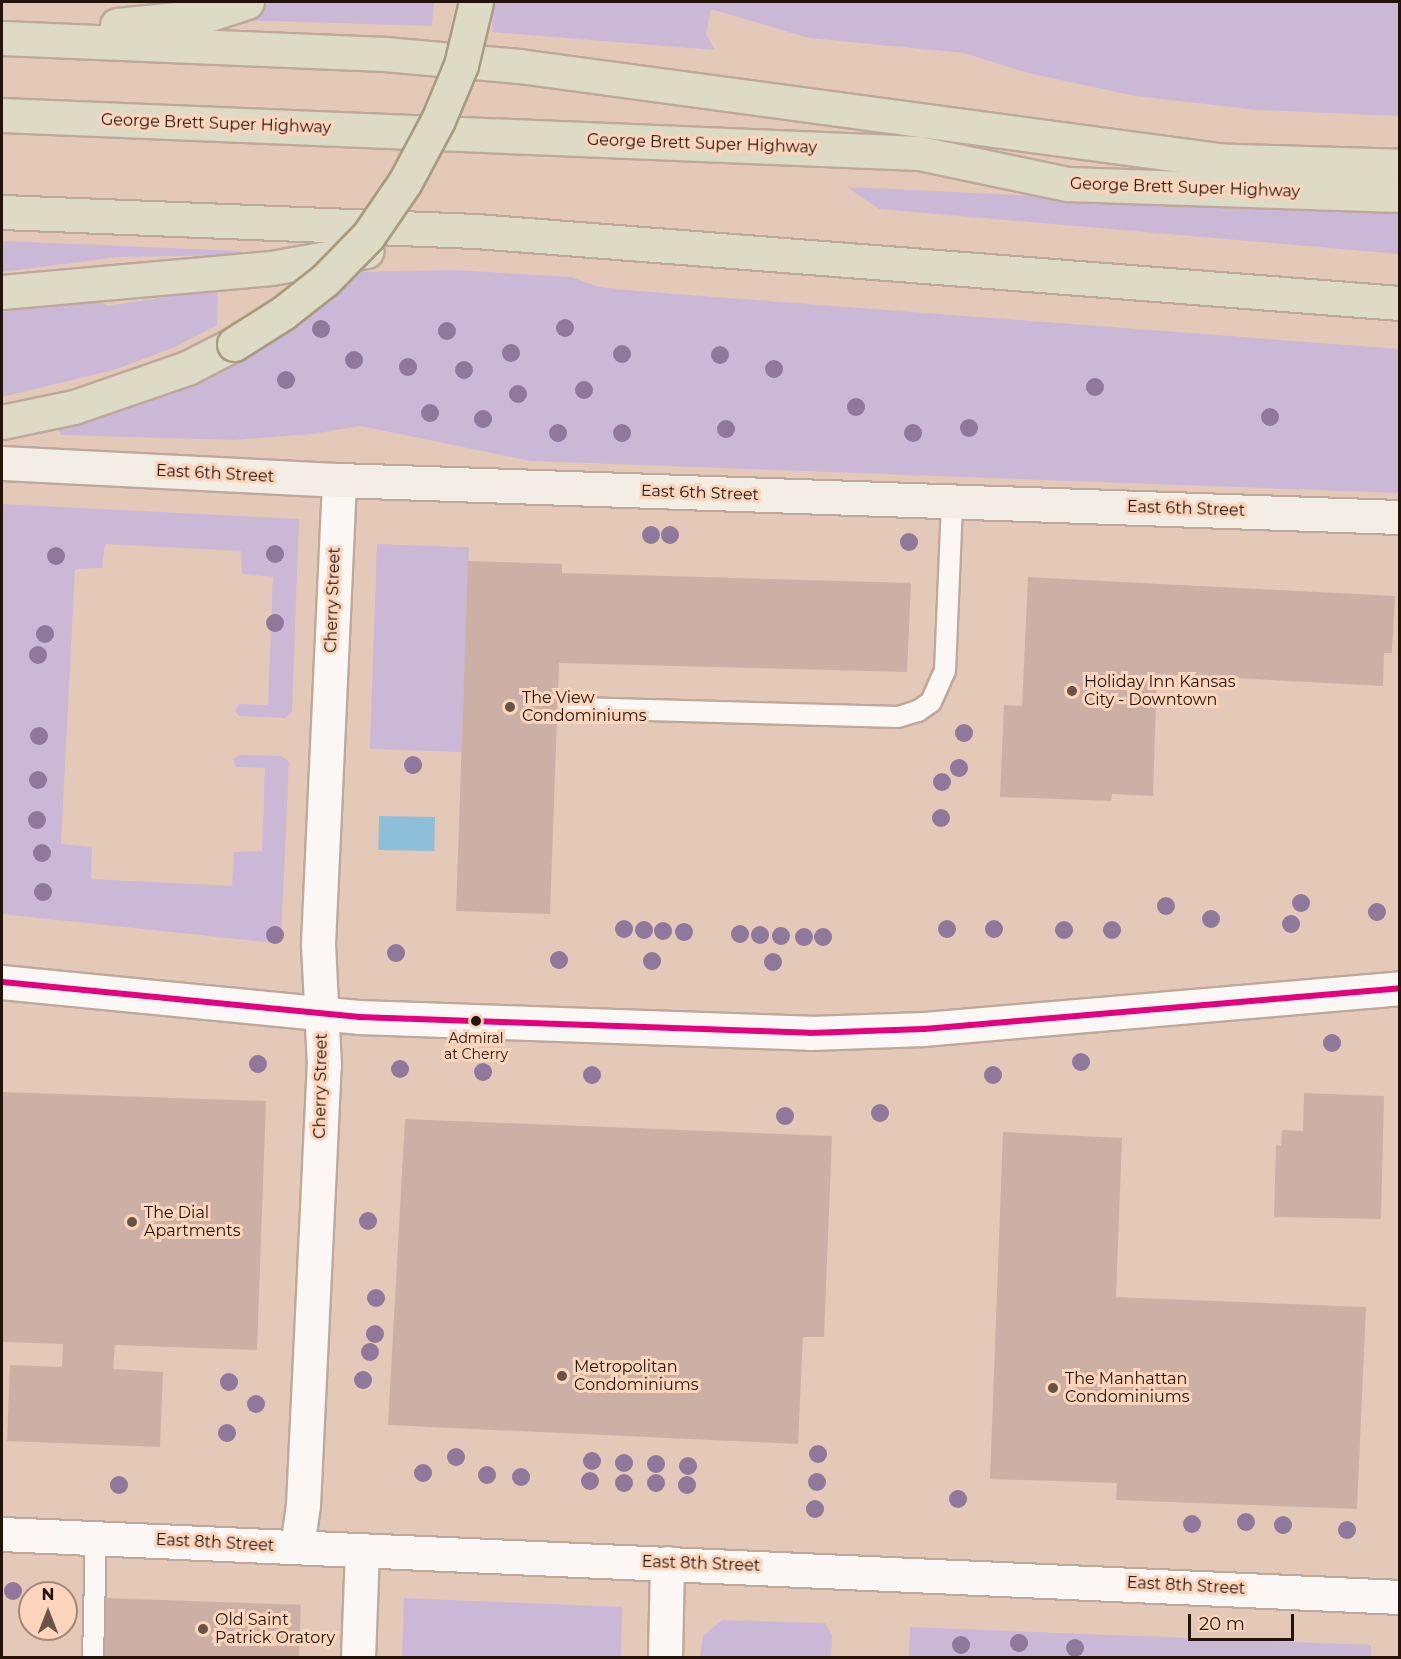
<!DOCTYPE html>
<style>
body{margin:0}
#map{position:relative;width:1401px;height:1659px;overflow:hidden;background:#e5c9b8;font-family:Montserrat,sans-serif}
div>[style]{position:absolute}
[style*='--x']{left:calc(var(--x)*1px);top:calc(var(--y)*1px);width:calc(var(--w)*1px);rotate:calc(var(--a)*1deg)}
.green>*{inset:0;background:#cbb8d7;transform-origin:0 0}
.water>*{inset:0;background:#8ebfd8;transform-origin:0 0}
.building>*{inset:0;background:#ccb0a6;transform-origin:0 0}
.roads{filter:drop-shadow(2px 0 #bea89b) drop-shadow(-2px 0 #bea89b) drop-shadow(0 2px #bea89b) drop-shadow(0 -2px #bea89b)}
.service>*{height:20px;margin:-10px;padding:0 10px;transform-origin:10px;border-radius:10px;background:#fbf7f4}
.minor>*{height:33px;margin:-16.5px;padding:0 16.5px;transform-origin:16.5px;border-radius:16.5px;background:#fbf7f4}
.tertiary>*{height:33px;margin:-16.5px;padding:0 16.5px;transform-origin:16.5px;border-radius:16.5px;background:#fbf7f4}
.secondary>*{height:33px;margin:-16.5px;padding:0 16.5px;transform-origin:16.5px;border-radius:16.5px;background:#f2eee6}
.motorway>*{height:33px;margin:-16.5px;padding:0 16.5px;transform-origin:16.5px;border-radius:16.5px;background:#dddac5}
.bridges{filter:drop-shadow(2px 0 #a89b7e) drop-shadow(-2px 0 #a89b7e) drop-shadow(0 2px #a89b7e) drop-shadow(0 -2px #a89b7e)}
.motorway-bridge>*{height:33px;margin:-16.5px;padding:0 16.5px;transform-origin:16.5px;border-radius:16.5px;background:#dddac5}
.bus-1>*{height:6px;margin:-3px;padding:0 3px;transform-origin:3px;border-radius:3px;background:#e5007d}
.trees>*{width:18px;height:18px;margin:-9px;border-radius:50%;background:#90779c}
.dots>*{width:16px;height:16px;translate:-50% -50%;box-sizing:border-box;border:3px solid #fdd4bc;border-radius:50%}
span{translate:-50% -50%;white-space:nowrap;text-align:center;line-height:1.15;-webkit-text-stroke:6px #fdd4bc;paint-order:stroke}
.bus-label{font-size:14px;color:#241308}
.street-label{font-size:16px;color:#241308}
.poi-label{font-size:16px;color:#241308}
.left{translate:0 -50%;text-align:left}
.frame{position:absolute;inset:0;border:3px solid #241308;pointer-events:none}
.north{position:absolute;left:18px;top:1581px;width:60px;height:60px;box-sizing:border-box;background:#fdd4bc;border:2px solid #a68774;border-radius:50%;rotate:0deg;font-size:16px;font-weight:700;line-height:24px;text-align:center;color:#241308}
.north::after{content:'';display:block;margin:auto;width:21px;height:27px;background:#685346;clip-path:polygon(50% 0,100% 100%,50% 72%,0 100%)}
.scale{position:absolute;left:1188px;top:1614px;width:106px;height:27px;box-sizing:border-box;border:3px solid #241308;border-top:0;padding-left:8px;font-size:18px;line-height:21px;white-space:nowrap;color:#241308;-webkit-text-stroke:4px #fdd4bc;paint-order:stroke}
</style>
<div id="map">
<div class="green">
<i style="clip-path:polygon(271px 2px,434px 2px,432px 26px,238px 20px)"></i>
<i style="clip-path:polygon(486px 2px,1399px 2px,1399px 116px,1257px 110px,1135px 96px,1028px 73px,964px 53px,809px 38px,711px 9px,706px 34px,715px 50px,492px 32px,493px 3px)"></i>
<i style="clip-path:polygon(847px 187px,1399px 213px,1399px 254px,879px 209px)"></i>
<i style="clip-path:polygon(2px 241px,241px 251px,246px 255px,117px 257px,2px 272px)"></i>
<i style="clip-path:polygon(455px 270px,571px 277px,599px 287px,637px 291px,1399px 349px,1399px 493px,531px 461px,361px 426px,312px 434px,234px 440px,61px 435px,57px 427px,144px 401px,244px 357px,246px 360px,301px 323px,299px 318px,354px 272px)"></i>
<i style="clip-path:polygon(218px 289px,217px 325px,175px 347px,117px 369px,2px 397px,2px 312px,100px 299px,107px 306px)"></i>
<i style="clip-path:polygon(2px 504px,299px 519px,292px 711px,286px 718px,239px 716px,235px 711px,239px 704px,268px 705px,273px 577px,242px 574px,241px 551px,105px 544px,102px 568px,75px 569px,61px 844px,92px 847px,91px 879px,232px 886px,234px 852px,262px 851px,265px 768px,236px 767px,233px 759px,241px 755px,282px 756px,289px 762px,281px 939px,275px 943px,2px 914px)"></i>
<i style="left:377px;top:544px;width:92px;height:205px;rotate:2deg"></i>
<i style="clip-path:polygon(404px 1598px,622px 1607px,621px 1657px,402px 1657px)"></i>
<i style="clip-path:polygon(722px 1620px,825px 1623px,832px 1635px,831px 1657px,700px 1657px,703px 1636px)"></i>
<i style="clip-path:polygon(910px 1627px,1371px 1645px,1371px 1657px,909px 1657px)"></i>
</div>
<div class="water">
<i style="left:379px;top:816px;width:56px;height:34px;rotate:1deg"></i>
</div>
<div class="building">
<i style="clip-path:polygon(468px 561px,562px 564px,562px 573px,911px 583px,907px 672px,559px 663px,550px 914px,456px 911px)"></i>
<i style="clip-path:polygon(1028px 577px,1395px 596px,1392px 653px,1384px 653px,1383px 686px,1157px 674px,1153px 796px,1112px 794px,1111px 801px,1000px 797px,1004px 705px,1022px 706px)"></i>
<i style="clip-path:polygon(2px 1092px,266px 1101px,257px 1350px,115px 1345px,113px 1369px,163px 1372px,160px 1447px,7px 1441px,10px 1365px,62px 1367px,63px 1344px,2px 1342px)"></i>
<i style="clip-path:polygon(1304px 1093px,1384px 1096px,1381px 1219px,1274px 1217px,1276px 1145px,1281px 1146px,1282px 1130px,1303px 1131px)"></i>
<i style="clip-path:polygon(405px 1119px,832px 1136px,824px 1337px,803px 1337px,798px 1444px,388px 1425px)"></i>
<i style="clip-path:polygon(1003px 1132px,1122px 1138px,1116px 1297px,1366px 1307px,1357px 1509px,1116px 1500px,1117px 1483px,990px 1479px)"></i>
<i style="left:106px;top:1598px;width:195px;height:60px;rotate:2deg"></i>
</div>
<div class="roads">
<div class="service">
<i style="--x:576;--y:708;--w:322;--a:1.6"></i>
<i style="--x:898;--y:717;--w:21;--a:-17"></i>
<i style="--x:918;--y:711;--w:16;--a:-35"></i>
<i style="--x:931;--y:702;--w:34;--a:-66"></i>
<i style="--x:945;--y:671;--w:170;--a:-87.6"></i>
<i style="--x:93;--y:1658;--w:120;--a:-88.6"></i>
</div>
<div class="minor">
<i style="--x:297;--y:1547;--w:42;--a:-81.9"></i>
<i style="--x:303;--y:1505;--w:440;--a:-87.3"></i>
<i style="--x:324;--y:1066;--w:122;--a:-92.8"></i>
<i style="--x:318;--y:944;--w:464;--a:-87.4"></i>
<i style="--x:358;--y:1658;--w:108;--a:-87.9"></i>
</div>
<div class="tertiary">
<i style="--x:2;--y:982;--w:359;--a:5.6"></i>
<i style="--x:359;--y:1017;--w:451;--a:2"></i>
<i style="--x:810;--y:1033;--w:114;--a:-2"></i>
<i style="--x:924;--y:1029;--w:478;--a:-4.9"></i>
<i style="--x:2;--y:1534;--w:1399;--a:2.58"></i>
<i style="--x:665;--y:1658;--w:95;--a:-88.8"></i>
</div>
<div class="secondary">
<i style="--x:2;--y:463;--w:337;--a:2.9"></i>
<i style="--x:339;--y:480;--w:1062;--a:2"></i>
</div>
<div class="motorway">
<i style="--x:117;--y:25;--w:87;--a:-5.9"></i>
<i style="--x:204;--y:16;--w:45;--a:-18"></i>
<i style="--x:2;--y:38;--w:382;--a:2.4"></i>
<i style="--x:384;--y:54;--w:136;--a:5.1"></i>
<i style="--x:519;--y:66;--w:712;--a:7.66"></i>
<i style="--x:2;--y:115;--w:918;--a:2.37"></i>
<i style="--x:919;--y:153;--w:151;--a:11.8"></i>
<i style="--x:1067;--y:184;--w:333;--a:1.9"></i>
<i style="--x:1203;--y:160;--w:197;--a:1.7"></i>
<i style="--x:2;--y:212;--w:474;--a:2.3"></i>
<i style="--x:476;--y:231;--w:927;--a:4.46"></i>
<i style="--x:2;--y:292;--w:270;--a:-5.1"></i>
<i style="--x:271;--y:268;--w:97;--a:-10.1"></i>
<i style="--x:2;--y:422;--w:74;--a:-11.8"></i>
<i style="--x:74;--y:407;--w:120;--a:-19"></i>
<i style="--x:187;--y:368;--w:53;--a:-27.1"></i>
</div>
</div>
<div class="bridges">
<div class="motorway-bridge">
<i style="--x:234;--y:344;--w:58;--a:-32.3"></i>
<i style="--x:283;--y:313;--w:53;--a:-38.2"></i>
<i style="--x:325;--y:280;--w:62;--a:-45.7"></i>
<i style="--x:368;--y:236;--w:65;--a:-55.6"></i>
<i style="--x:405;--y:182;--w:70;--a:-62"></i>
<i style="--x:438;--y:120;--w:60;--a:-67.3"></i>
<i style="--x:461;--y:65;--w:65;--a:-76.6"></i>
</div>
</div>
<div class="bus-1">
<i style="--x:2;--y:982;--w:359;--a:5.6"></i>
<i style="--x:359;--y:1017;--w:451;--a:2"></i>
<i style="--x:810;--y:1033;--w:114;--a:-2"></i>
<i style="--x:924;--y:1029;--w:478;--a:-4.9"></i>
</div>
<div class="trees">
<i style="left:565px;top:328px"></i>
<i style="left:321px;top:329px"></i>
<i style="left:447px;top:331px"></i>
<i style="left:511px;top:353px"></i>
<i style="left:622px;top:354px"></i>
<i style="left:720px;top:355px"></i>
<i style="left:354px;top:360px"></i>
<i style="left:408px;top:367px"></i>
<i style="left:774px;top:369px"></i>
<i style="left:464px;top:370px"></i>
<i style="left:286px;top:380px"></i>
<i style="left:1095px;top:387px"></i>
<i style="left:584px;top:390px"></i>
<i style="left:518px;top:394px"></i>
<i style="left:856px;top:407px"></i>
<i style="left:430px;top:413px"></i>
<i style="left:1270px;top:417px"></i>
<i style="left:483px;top:419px"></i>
<i style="left:969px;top:428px"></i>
<i style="left:726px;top:429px"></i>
<i style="left:558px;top:433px"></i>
<i style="left:622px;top:433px"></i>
<i style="left:913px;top:433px"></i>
<i style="left:651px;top:535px"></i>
<i style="left:670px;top:535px"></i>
<i style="left:909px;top:542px"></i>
<i style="left:275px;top:554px"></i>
<i style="left:56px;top:556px"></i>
<i style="left:275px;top:623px"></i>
<i style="left:45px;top:634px"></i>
<i style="left:38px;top:655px"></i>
<i style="left:964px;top:733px"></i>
<i style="left:39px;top:736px"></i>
<i style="left:413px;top:765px"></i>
<i style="left:959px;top:768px"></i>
<i style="left:38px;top:780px"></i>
<i style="left:942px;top:782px"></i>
<i style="left:941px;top:818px"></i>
<i style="left:37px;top:820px"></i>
<i style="left:42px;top:853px"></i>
<i style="left:43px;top:892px"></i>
<i style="left:1301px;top:903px"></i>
<i style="left:1166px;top:906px"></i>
<i style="left:1377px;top:912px"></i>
<i style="left:1211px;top:919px"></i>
<i style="left:1291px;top:924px"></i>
<i style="left:624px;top:929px"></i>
<i style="left:947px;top:929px"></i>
<i style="left:994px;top:929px"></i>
<i style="left:644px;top:930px"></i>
<i style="left:1064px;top:930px"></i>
<i style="left:1112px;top:930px"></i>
<i style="left:663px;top:931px"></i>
<i style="left:684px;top:932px"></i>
<i style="left:740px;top:934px"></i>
<i style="left:275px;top:935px"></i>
<i style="left:760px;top:935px"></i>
<i style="left:781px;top:936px"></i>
<i style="left:804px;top:937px"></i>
<i style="left:823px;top:937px"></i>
<i style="left:396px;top:953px"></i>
<i style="left:559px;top:960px"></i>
<i style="left:652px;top:961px"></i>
<i style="left:773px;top:962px"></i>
<i style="left:1332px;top:1043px"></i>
<i style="left:1081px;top:1062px"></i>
<i style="left:258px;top:1064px"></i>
<i style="left:400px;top:1069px"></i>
<i style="left:483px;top:1072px"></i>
<i style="left:592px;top:1075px"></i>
<i style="left:993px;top:1075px"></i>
<i style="left:880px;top:1113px"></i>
<i style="left:785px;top:1116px"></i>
<i style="left:368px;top:1221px"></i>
<i style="left:376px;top:1298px"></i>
<i style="left:375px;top:1334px"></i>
<i style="left:370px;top:1352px"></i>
<i style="left:363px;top:1380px"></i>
<i style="left:229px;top:1382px"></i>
<i style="left:256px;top:1404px"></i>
<i style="left:227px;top:1433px"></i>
<i style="left:818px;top:1454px"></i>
<i style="left:456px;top:1457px"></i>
<i style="left:592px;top:1461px"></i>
<i style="left:624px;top:1463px"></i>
<i style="left:656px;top:1464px"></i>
<i style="left:688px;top:1466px"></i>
<i style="left:423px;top:1473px"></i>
<i style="left:487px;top:1475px"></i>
<i style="left:521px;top:1477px"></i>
<i style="left:590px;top:1481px"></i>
<i style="left:817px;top:1482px"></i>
<i style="left:624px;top:1483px"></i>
<i style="left:656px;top:1483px"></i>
<i style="left:119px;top:1485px"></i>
<i style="left:687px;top:1485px"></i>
<i style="left:958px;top:1499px"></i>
<i style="left:815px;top:1509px"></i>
<i style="left:1246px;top:1522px"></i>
<i style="left:1192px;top:1524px"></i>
<i style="left:1283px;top:1525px"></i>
<i style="left:1347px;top:1530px"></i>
<i style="left:13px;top:1591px"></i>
<i style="left:1019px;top:1643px"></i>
<i style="left:961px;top:1645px"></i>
<i style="left:1075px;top:1648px"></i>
</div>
<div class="dots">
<i style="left:1072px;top:691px;background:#685346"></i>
<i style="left:510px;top:707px;background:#685346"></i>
<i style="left:476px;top:1021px;background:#241308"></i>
<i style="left:132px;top:1222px;background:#685346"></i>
<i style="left:562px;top:1376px;background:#685346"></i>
<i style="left:1053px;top:1388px;background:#685346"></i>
<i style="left:203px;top:1629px;background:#685346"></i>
</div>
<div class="bus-label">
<span style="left:476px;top:1046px">Admiral<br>at Cherry</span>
</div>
<div class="street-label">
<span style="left:216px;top:124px;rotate:2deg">George Brett Super Highway</span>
<span style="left:702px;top:144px;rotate:2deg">George Brett Super Highway</span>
<span style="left:1185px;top:188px;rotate:2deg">George Brett Super Highway</span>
<span style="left:215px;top:474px;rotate:3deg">East 6th Street</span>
<span style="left:700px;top:493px;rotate:2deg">East 6th Street</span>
<span style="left:1186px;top:509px;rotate:2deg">East 6th Street</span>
<span style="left:333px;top:600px;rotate:-88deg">Cherry Street</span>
<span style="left:321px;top:1086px;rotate:-89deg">Cherry Street</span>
<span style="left:215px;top:1543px;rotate:3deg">East 8th Street</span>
<span style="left:701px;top:1564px;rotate:2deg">East 8th Street</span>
<span style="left:1186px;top:1586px;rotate:3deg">East 8th Street</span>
</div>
<div class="poi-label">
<span class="left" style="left:1084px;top:691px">Holiday Inn Kansas<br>City - Downtown</span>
<span class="left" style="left:522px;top:707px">The View<br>Condominiums</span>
<span class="left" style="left:144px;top:1222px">The Dial<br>Apartments</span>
<span class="left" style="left:574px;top:1376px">Metropolitan<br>Condominiums</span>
<span class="left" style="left:1065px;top:1388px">The Manhattan<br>Condominiums</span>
<span class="left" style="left:215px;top:1629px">Old Saint<br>Patrick Oratory</span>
</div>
<div class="frame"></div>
<div class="north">N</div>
<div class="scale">20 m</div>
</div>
